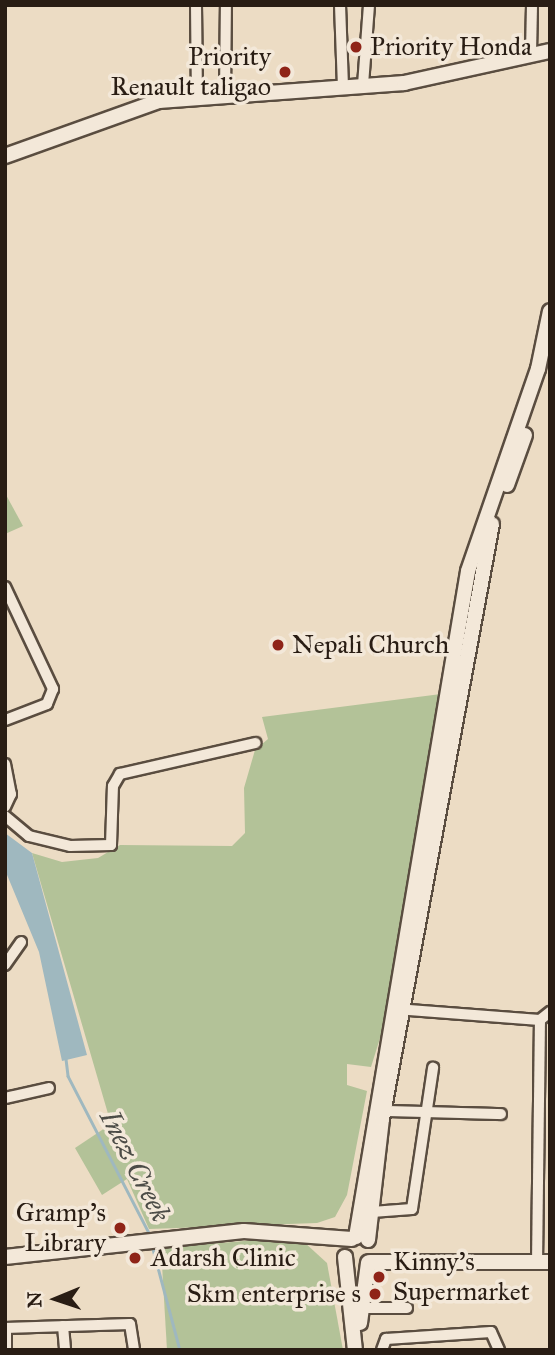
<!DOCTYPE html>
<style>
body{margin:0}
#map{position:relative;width:555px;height:1355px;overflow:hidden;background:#ecdcc4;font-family:"IM FELL Great Primer",serif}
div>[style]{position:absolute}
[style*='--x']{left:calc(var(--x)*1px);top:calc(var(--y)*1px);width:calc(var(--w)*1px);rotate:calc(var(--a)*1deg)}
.green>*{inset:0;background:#b3c298}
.water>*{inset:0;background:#9fb8bf}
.stream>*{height:2.5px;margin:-1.25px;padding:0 1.25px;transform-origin:1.25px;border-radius:1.25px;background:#9fb8bf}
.roads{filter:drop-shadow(2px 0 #5a4d40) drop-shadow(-2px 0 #5a4d40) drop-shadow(0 2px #5a4d40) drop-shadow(0 -2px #5a4d40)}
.street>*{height:10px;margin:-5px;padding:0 5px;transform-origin:5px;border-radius:5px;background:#f3e8d9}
.secondary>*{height:14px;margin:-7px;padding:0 7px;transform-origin:7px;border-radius:7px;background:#f3e8d9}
.dots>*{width:19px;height:19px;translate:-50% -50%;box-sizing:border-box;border:4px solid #f3e8d9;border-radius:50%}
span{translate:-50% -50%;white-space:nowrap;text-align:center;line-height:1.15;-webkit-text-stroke:7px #f3e8d9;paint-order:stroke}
.poi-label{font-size:26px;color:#291d14}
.left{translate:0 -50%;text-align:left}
.right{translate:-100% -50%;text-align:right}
.water-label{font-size:28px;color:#4c4c47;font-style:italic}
.frame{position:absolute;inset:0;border:7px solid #291d14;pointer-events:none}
.north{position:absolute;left:21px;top:1264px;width:70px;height:70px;-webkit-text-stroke:5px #f3e8d9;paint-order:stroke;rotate:268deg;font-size:19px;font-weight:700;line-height:28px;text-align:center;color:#291d14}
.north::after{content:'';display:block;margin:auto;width:24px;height:32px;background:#291d14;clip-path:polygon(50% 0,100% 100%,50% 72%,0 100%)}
</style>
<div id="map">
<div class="green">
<i style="clip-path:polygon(5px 493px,23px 526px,5px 534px)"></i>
<i style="clip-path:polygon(441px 694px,381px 1035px,371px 1067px,347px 1064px,347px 1085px,367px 1091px,347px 1195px,335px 1217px,317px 1223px,149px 1229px,127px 1179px,102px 1195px,75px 1148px,111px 1124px,32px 853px,62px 862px,98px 858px,120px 845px,232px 846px,245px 833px,244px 788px,255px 750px,268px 739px,262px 717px)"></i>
<i style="clip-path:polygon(267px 1239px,304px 1242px,327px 1263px,343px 1350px,167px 1350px,161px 1248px)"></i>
</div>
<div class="water">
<i style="clip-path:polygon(5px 833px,32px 853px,87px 1055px,62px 1061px,39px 952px,5px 870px)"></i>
</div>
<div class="stream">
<i style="--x:66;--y:1059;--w:17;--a:83"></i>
<i style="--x:68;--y:1076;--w:179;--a:62.7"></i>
<i style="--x:152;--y:1245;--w:109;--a:75.1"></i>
</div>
<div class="roads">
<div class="street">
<i style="--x:196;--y:5;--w:91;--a:89.4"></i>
<i style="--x:340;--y:5;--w:82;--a:87.9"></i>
<i style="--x:531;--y:53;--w:48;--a:-88.8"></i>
<i style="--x:363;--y:85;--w:80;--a:-85.7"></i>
<i style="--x:225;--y:94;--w:89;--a:-89.4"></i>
<i style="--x:5;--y:587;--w:113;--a:64.8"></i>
<i style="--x:53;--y:689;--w:16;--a:112"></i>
<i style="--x:47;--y:704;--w:45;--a:159.1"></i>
<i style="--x:5;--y:764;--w:31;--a:79"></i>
<i style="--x:11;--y:794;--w:14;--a:115"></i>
<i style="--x:5;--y:816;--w:31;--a:40"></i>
<i style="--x:29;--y:836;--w:42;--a:13.7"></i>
<i style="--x:70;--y:846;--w:41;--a:-1.4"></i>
<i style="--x:111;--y:845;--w:59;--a:-88.1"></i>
<i style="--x:113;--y:786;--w:14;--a:-60"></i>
<i style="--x:120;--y:774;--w:139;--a:-12.9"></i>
<i style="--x:5;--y:965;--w:28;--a:-55"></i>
<i style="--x:396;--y:1009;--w:144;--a:4.4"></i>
<i style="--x:540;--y:1020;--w:13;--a:-39"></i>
<i style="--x:5;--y:1098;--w:45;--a:-12.8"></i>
<i style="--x:384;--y:1111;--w:117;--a:1.5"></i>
<i style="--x:372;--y:1212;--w:40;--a:-4.3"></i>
<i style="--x:412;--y:1209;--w:143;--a:-81.5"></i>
<i style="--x:537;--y:1264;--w:244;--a:-89.3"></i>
<i style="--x:360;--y:1308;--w:47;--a:0"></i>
<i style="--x:63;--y:1326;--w:24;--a:85"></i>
<i style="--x:5;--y:1328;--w:125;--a:-1.8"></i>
<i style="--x:130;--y:1324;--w:26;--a:81"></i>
<i style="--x:6;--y:1350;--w:22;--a:-90"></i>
<i style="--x:382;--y:1350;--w:12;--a:-70"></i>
<i style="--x:386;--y:1339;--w:105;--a:-3.8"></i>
<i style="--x:491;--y:1332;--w:20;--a:66"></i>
</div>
<div class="secondary">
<i style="--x:5;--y:156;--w:164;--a:-19.7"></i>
<i style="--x:159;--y:101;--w:246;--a:-4.2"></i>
<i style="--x:404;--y:83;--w:149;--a:-12.4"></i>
<i style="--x:507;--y:485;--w:53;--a:-70.2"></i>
<i style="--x:356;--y:1237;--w:675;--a:-80.45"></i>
<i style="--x:468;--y:571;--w:214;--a:-70.9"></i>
<i style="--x:538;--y:369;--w:59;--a:-78.3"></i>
<i style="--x:368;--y:1240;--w:122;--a:-83.4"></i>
<i style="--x:382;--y:1119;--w:605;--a:-79.53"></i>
<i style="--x:5;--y:1257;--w:240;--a:-6.2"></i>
<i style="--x:244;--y:1231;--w:108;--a:4.2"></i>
<i style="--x:345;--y:1257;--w:94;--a:83.9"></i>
<i style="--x:370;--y:1262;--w:180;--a:0"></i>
<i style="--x:360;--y:1323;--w:61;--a:-82.4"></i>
</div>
</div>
<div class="dots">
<i style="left:356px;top:47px;background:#8f2418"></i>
<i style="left:285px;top:72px;background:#8f2418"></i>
<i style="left:278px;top:645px;background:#8f2418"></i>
<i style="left:120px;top:1228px;background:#8f2418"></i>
<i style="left:135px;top:1258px;background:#8f2418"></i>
<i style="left:379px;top:1277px;background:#8f2418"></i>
<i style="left:375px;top:1294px;background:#8f2418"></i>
</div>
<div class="poi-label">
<span class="left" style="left:370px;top:47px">Priority Honda</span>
<span class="right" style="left:271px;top:72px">Priority<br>Renault taligao</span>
<span class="left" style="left:292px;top:645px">Nepali Church</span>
<span class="right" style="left:106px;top:1228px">Gramp's<br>Library</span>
<span class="left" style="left:151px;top:1258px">Adarsh Clinic</span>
<span class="left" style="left:393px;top:1277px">Kinny's<br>Supermarket</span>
<span class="right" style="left:361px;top:1294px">Skm enterprise s</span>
</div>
<div class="water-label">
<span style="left:135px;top:1166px;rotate:63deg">Inez Creek</span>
</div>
<div class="frame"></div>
<div class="north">N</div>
</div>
